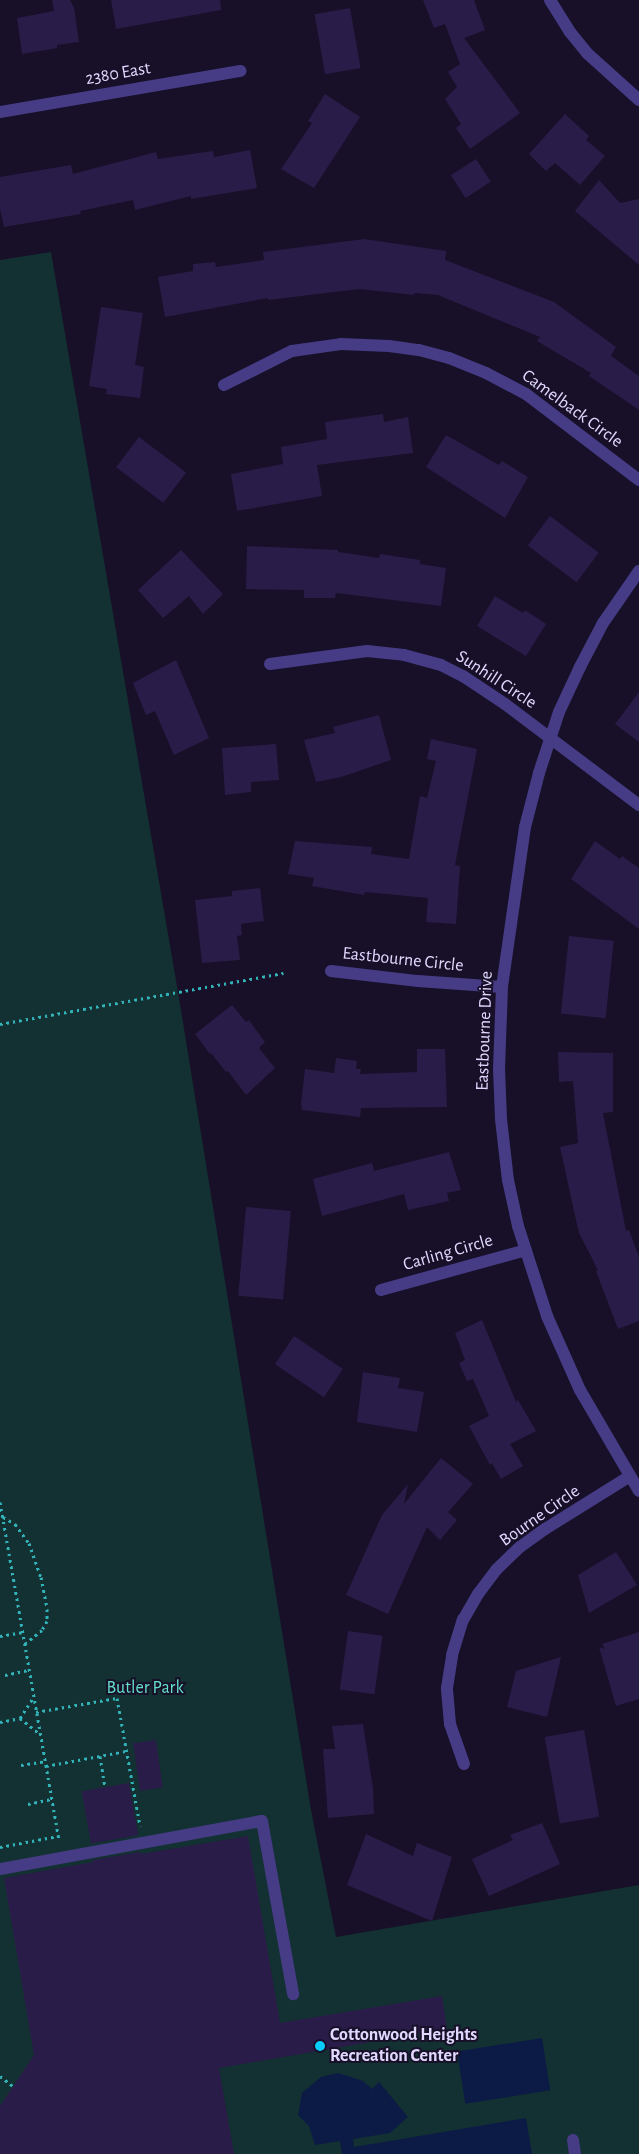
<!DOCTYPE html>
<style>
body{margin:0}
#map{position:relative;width:639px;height:2154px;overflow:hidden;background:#171028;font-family:"Alegreya Sans",sans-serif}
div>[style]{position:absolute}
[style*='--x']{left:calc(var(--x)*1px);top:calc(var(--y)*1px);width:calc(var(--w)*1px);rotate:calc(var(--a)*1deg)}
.green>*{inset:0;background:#133032}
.water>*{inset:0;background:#0b1b46;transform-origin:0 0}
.building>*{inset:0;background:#2a1c48;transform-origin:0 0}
.path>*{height:3px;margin-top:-1.5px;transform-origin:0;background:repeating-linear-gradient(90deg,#32b3b8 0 2.5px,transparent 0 6.5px)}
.service>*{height:12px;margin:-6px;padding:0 6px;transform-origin:6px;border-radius:6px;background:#463c86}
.minor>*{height:12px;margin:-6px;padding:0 6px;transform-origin:6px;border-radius:6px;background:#463c86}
.dots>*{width:14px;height:14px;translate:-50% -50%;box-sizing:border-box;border:2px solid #171028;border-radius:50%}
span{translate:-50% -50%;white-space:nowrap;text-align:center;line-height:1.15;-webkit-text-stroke:4px #171028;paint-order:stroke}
.street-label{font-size:18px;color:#e0d8fe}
.park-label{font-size:18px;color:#63dfcc}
.poi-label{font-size:18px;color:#e0d8fe;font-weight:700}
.left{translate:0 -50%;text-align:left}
</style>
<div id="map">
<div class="green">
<i style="clip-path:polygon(51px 252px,179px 998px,311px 1810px,336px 1937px,639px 1885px,639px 2154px,0 2154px,0 260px)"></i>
</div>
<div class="water">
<i style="left:542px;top:2038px;width:53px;height:86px;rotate:81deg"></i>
<i style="clip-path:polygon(338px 2073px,363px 2081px,372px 2089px,379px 2082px,408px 2117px,390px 2133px,353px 2139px,354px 2147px,526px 2118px,532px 2154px,342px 2154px,340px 2141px,315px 2145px,309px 2126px,298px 2115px,302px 2093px,321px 2077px)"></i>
</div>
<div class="building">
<i style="clip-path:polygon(52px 0,70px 0,74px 8px,79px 42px,57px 45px,57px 48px,22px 54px,17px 18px,54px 11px)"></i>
<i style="clip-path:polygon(111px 0,220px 0,221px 10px,116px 29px)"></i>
<i style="clip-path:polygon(423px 0,474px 0,485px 30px,464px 38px,520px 113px,470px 149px,456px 128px,461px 124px,445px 99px,457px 87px,448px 72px,460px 64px,445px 24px,434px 28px)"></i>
<i style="left:350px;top:8px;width:61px;height:36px;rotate:80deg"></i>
<i style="clip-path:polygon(325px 94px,360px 117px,314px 188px,281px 169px,312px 123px,308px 121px)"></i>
<i style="clip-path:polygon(565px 114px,589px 136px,586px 140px,605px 156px,580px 185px,555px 163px,546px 171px,529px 154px)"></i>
<i style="clip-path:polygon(250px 150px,257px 188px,191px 199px,191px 196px,135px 210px,133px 200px,80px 211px,81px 214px,4px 227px,0 209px,0 177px,71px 165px,73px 174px,156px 152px,158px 159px,213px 151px,214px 157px)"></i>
<i style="left:476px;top:159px;width:27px;height:30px;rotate:57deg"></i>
<i style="clip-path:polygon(599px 180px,620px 203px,639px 199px,639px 265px,575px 211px)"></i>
<i style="clip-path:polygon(364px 239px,446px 251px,445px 260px,554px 302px,616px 347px,611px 356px,639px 376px,639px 410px,589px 376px,591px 373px,537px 341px,540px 337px,438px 295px,414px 293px,414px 295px,359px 289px,268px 300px,268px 298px,165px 317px,158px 277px,193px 271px,193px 264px,215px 262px,216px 267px,264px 260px,263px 252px)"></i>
<i style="clip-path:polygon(101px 307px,143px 313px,135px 365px,144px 367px,140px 398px,106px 394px,107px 389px,89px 386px)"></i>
<i style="clip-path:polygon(383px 414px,384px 422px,408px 417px,413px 453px,317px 465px,322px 496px,237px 511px,231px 474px,283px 464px,281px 447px,327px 439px,325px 422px)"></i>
<i style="clip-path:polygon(446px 435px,499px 465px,502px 461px,528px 477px,505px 518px,426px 467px)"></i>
<i style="left:139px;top:437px;width:59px;height:38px;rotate:37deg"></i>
<i style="left:550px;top:516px;width:61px;height:37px;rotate:37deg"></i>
<i style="clip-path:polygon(247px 546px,338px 550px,338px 552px,379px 558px,380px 554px,420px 560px,420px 564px,446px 568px,441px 606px,336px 593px,335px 598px,304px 598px,304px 590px,246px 589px)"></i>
<i style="clip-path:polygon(181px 550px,223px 594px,203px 614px,189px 596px,163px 618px,138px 590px)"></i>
<i style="clip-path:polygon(495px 596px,523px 613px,525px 610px,546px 624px,526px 656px,477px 626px)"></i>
<i style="clip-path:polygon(176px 660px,209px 738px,174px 755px,155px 711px,146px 715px,133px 683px)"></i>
<i style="clip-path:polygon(639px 692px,639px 742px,615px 724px)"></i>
<i style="clip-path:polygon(379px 715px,391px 760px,341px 777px,316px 782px,304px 740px,335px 733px,333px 727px)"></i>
<i style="clip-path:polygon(431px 739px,477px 749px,455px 865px,460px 866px,456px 924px,426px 922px,428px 898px,365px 892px,364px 895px,312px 886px,314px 878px,288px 874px,295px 841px,372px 847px,371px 854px,409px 859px,420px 796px,427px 798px,436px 761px,427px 759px)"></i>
<i style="clip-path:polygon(276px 744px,279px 780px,251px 782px,251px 792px,225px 795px,222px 748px)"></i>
<i style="clip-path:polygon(595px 841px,620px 859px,622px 856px,639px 868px,639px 929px,571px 879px)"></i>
<i style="clip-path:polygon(260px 888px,264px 921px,241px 924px,242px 935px,237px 936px,240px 960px,202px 963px,195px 900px,232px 896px,232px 891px)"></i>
<i style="left:569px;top:936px;width:45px;height:78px;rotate:6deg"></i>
<i style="clip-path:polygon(232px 1005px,246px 1022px,249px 1020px,265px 1042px,259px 1048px,275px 1068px,246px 1095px,228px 1071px,226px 1072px,211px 1053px,210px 1054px,195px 1034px)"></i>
<i style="clip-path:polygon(417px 1049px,445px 1049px,447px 1107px,361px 1108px,360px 1117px,302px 1110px,301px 1104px,305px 1069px,334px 1073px,336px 1058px,357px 1061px,356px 1069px,361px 1069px,360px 1074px,417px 1072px)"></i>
<i style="clip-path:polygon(558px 1052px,613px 1053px,613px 1112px,603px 1113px,626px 1231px,629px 1230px,639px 1257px,639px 1321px,618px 1329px,596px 1271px,598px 1270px,579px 1233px,574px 1211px,560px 1147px,578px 1143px,573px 1081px,559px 1082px)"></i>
<i style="clip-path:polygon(449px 1152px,461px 1190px,447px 1193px,449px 1201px,408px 1210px,404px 1194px,322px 1216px,313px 1179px,372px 1163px,374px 1171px)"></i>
<i style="left:246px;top:1207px;width:45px;height:89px;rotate:5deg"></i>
<i style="clip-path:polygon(482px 1320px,516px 1402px,518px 1400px,536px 1431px,510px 1444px,523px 1466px,501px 1479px,492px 1463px,490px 1465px,469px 1426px,489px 1416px,473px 1379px,467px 1381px,459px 1363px,465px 1360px,455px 1333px)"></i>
<i style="left:294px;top:1336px;width:59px;height:34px;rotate:34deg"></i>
<i style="clip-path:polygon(363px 1372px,400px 1378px,398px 1388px,424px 1392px,417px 1432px,357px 1422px)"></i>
<i style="clip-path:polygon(441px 1458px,473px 1484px,448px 1512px,457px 1520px,440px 1540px,427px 1527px,388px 1614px,346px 1595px,382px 1515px,408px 1484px,404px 1504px)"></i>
<i style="clip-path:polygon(616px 1552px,637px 1585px,589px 1613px,578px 1575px)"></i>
<i style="left:348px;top:1631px;width:35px;height:59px;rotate:8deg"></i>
<i style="clip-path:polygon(639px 1632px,639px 1699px,616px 1706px,599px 1647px,605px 1649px,602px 1644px)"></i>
<i style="clip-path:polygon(561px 1657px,547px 1717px,507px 1707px,516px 1671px)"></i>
<i style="clip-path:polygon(363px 1724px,373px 1788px,374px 1814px,328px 1818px,323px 1749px,335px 1749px,332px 1726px)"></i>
<i style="left:584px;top:1730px;width:88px;height:40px;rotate:80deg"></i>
<i style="left:156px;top:1740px;width:48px;height:23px;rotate:82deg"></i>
<i style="left:129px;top:1783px;width:53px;height:48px;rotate:80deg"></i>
<i style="clip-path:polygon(542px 1823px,560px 1864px,489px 1896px,472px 1859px,513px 1840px,510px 1835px)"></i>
<i style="clip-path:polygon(366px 1834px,413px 1856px,417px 1843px,452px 1857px,432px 1921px,347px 1885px)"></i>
<i style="clip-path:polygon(248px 1836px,280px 2023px,442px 1996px,447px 2029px,219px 2068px,234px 2154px,0 2154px,0 2106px,34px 2055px,4px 1878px,93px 1862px,93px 1860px,140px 1852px,141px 1854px)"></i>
</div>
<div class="path">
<i style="--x:0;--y:1024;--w:288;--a:-10.2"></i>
<i style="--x:0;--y:1502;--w:342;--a:80.1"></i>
<i style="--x:3;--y:1517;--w:14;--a:30"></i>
<i style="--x:15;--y:1524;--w:24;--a:54"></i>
<i style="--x:29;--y:1543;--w:36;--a:71"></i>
<i style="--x:41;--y:1577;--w:33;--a:79"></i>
<i style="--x:47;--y:1609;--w:12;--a:90"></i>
<i style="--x:47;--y:1621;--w:10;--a:119"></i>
<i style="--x:42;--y:1630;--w:22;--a:141"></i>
<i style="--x:0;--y:1636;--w:22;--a:-10"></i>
<i style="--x:5;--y:1675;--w:25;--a:-12"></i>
<i style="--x:36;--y:1712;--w:82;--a:-9.8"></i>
<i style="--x:117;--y:1698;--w:130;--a:79.8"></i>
<i style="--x:20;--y:1718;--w:26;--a:39"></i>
<i style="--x:0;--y:1722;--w:20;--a:-11"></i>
<i style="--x:20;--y:1718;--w:24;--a:-57"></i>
<i style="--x:100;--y:1756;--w:31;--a:81"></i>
<i style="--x:21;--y:1765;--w:24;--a:-9"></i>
<i style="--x:46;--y:1766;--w:81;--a:-10.6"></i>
<i style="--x:28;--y:1804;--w:25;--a:-12"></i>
<i style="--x:0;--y:1847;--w:59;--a:-10.7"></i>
<i style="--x:0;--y:2076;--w:16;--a:38"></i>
</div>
<div class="service">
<i style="--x:0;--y:1869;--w:266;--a:-10.4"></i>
<i style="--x:262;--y:1821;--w:176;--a:79.8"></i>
<i style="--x:573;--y:2140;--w:14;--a:82"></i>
</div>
<div class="minor">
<i style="--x:550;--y:0;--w:38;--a:58"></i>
<i style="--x:570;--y:32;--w:28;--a:51"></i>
<i style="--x:588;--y:54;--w:69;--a:42"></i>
<i style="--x:0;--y:112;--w:244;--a:-9.7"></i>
<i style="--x:224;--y:385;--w:76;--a:-26.6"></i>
<i style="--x:292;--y:351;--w:49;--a:-8.1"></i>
<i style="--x:341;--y:344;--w:48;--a:2.4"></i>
<i style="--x:389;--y:346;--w:30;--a:8"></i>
<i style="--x:419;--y:350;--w:31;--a:15"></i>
<i style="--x:449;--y:358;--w:40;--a:22"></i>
<i style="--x:486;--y:373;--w:45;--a:27.7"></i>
<i style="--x:526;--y:394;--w:142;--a:37.3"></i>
<i style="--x:639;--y:571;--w:63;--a:124.7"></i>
<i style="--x:603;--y:623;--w:50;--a:117.6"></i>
<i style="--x:580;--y:667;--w:50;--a:115"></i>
<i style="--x:559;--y:712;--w:64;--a:108.2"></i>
<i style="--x:539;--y:773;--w:56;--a:104.5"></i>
<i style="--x:525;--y:827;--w:162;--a:98.2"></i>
<i style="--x:502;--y:987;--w:82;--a:92.1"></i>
<i style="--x:499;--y:1069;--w:50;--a:87.7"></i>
<i style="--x:501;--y:1119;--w:61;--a:83.5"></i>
<i style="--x:508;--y:1180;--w:47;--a:77.7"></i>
<i style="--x:518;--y:1226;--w:95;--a:72.1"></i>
<i style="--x:547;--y:1316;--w:81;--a:66"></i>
<i style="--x:580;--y:1390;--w:117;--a:59.7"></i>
<i style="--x:270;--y:664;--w:98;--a:-7.6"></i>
<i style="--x:367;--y:651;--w:37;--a:6"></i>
<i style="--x:404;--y:655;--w:38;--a:15"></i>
<i style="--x:441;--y:665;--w:25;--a:27"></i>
<i style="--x:463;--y:676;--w:50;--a:33.7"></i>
<i style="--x:505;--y:704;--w:168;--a:37"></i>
<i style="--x:331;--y:971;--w:88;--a:6.6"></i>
<i style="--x:418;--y:981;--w:84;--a:4.1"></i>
<i style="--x:381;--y:1290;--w:150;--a:-15.4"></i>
<i style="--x:464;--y:1764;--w:42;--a:-109.3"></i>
<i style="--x:450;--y:1724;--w:36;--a:-95"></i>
<i style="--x:447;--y:1688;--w:33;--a:-81"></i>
<i style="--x:452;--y:1655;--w:37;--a:-73"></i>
<i style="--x:463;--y:1620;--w:30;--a:-60"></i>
<i style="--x:478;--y:1594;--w:31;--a:-53"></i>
<i style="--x:497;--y:1569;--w:32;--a:-44"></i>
<i style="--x:520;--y:1547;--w:31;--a:-36"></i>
<i style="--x:545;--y:1529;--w:100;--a:-31.9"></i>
</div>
<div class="dots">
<i style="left:320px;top:2046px;background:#07cbfb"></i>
</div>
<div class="street-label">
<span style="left:118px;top:74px;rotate:-10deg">2380 East</span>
<span style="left:572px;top:409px;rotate:36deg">Camelback Circle</span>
<span style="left:496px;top:680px;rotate:33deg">Sunhill Circle</span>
<span style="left:403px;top:960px;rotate:6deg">Eastbourne Circle</span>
<span style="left:485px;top:1031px;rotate:-88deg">Eastbourne Drive</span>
<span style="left:448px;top:1253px;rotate:-16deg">Carling Circle</span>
<span style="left:540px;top:1516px;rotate:-35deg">Bourne Circle</span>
</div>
<div class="park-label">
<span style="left:145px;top:1688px">Butler Park</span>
</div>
<div class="poi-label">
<span class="left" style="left:330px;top:2046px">Cottonwood Heights<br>Recreation Center</span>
</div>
</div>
